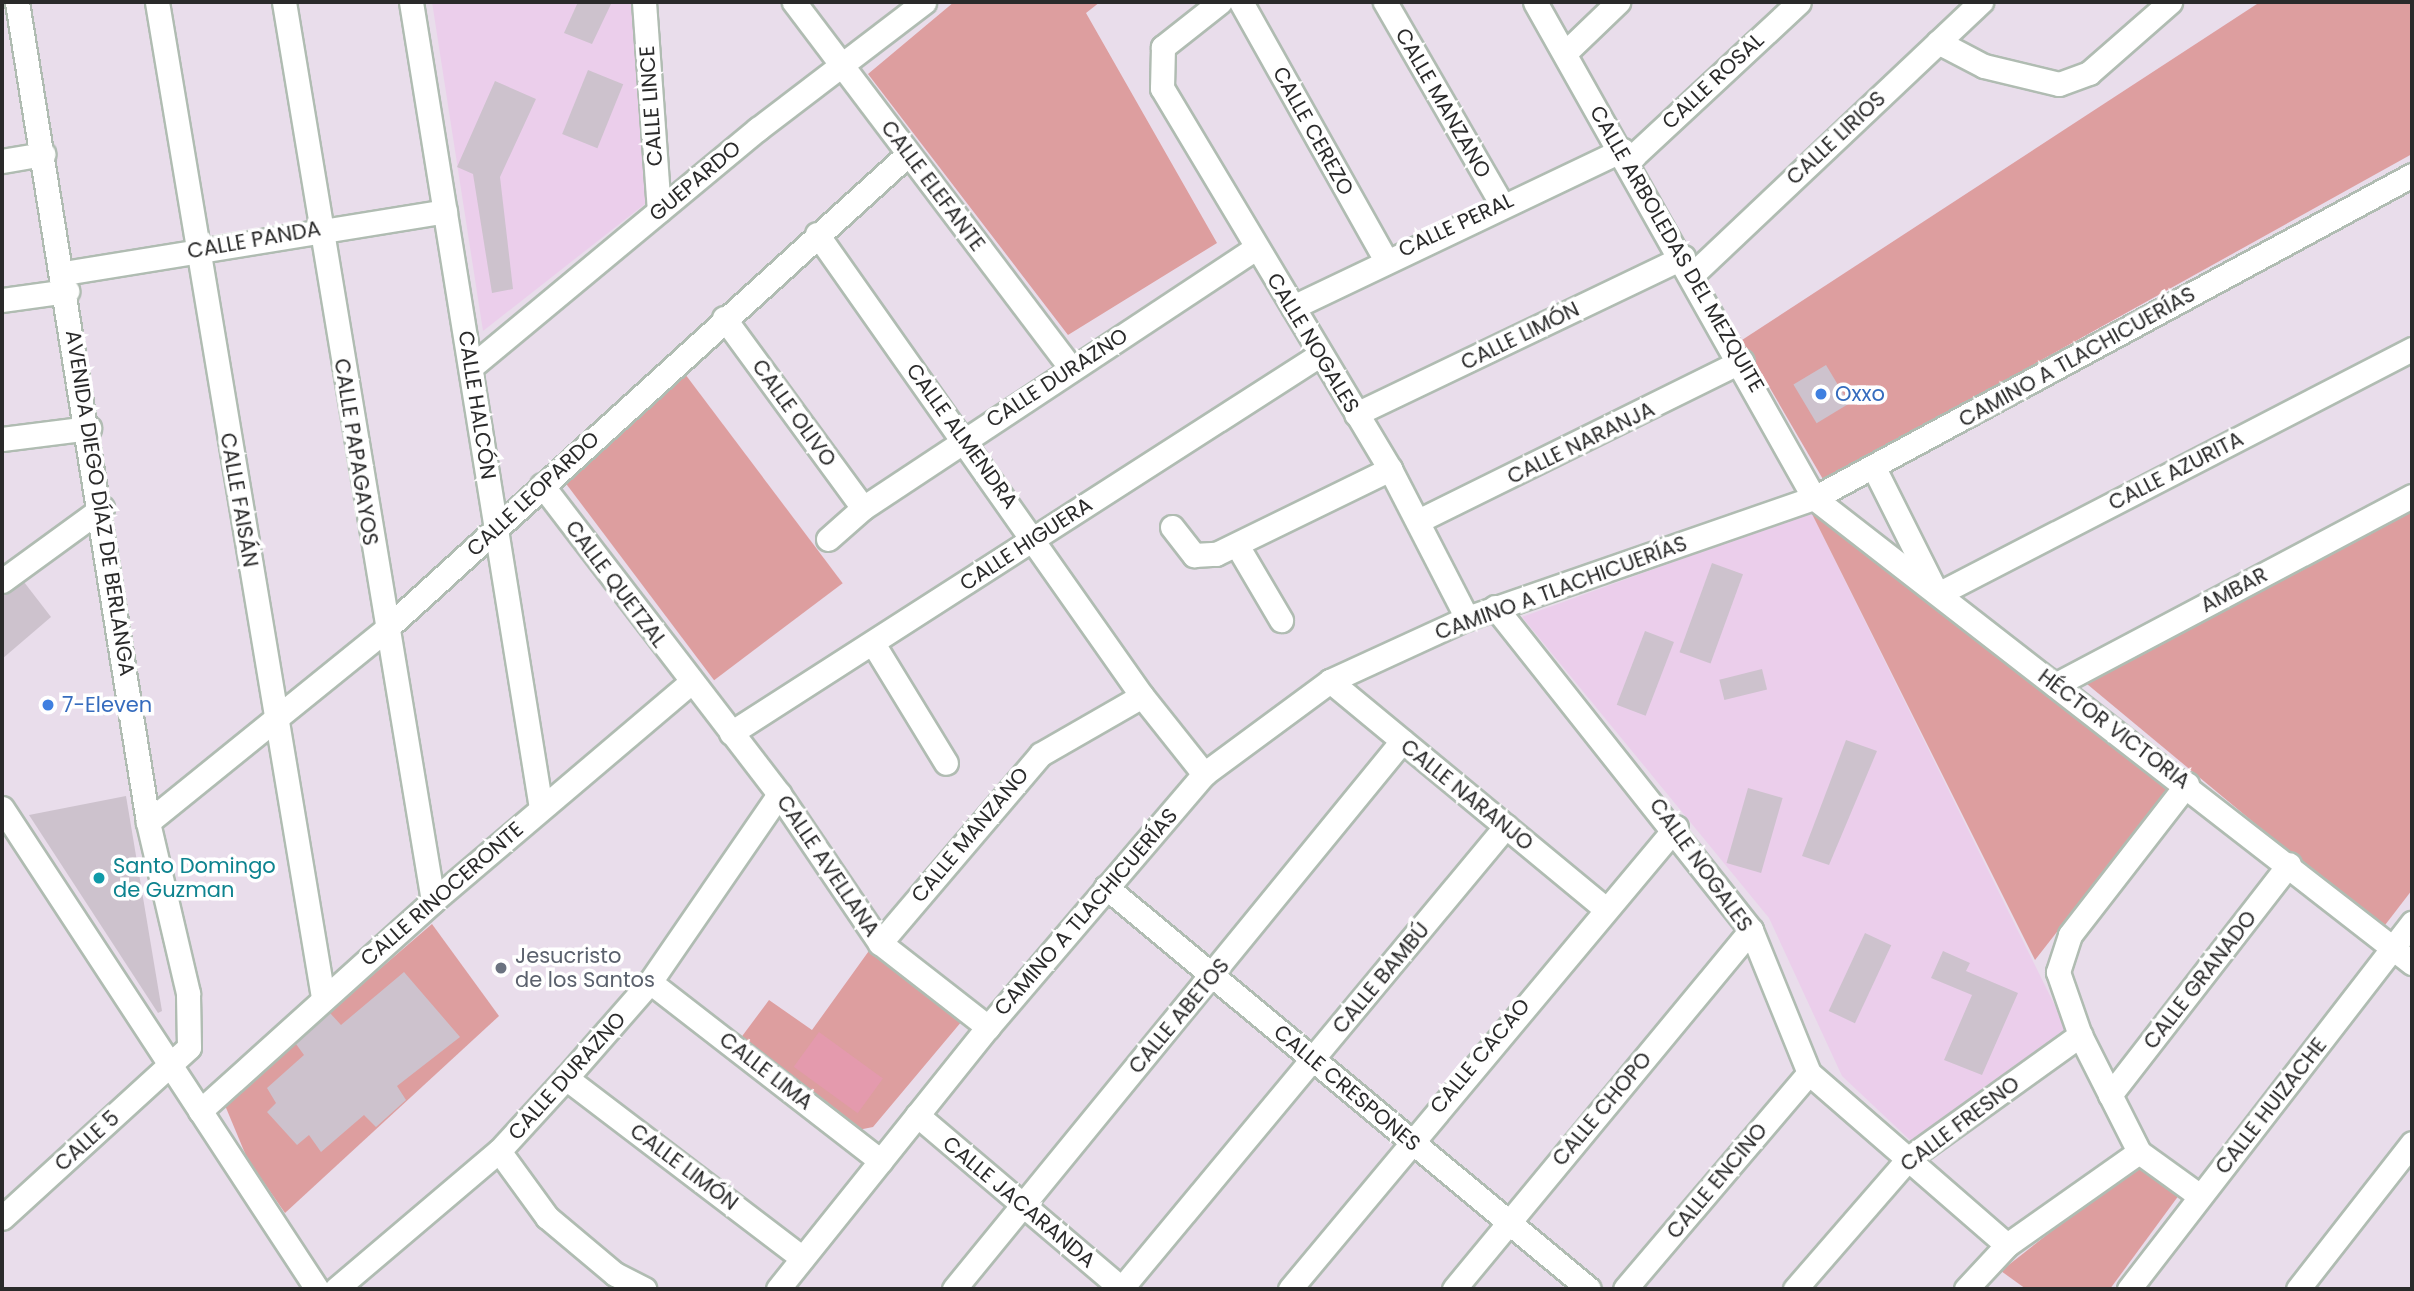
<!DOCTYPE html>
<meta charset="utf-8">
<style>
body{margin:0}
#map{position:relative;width:2414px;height:1291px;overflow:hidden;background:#e9ddeb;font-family:Poppins,sans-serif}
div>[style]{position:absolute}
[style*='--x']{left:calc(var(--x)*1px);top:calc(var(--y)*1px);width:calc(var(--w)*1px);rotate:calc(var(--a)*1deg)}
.education>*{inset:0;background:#ebceeb}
.green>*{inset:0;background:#dd9e9f;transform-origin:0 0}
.pitch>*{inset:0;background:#e49aad;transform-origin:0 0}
.building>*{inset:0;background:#cdc2cd;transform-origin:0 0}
.roads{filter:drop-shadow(2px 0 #b0bcb2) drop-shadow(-2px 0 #b0bcb2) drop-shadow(0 2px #b0bcb2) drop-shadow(0 -2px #b0bcb2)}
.minor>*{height:23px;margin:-11.5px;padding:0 11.5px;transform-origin:11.5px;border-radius:11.5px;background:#fff}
.dots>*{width:19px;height:19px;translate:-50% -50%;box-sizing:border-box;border:4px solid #fff;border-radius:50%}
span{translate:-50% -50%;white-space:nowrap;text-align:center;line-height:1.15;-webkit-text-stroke:7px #fff;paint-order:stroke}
.street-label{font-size:21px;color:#2a2a2a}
.shop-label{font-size:21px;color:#366cbe}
.left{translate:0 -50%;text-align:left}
.culture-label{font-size:21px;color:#0d838f}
.worship-label{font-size:21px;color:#5b616d}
.frame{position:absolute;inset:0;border:4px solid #2a2a2a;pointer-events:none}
</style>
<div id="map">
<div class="education">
<i style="clip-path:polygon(432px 2px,636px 2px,650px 200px,483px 331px)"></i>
<i style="clip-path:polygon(1811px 512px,2067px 1030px,1911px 1141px,1842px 1076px,1769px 918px,1522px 617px)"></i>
</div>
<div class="green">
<i style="clip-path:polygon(954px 2px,1100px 2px,1086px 13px,1217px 243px,1068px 335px,868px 74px)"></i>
<i style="clip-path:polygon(2260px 2px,2412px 2px,2412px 154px,1824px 481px,1742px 340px)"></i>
<i style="left:682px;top:370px;width:267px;height:161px;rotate:53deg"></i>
<i style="clip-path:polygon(1811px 512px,2168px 790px,2035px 960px)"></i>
<i style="clip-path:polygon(2412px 512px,2412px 890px,2382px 929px,2087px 684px)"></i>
<i style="clip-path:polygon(432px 924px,499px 1016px,285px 1213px,247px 1158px,224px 1103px)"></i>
<i style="clip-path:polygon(871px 948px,962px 1021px,873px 1127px,858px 1130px,740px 1039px,769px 1000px,812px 1030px)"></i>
<i style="clip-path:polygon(2139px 1162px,2182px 1191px,2110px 1289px,2026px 1289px,2001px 1271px)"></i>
</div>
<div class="pitch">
<i style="left:819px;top:1032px;width:79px;height:43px;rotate:36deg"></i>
</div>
<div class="building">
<i style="clip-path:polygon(578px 2px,612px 2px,592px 44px,564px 33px)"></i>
<i style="left:588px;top:70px;width:38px;height:69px;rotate:22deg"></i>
<i style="clip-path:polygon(495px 81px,536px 99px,500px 177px,513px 289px,492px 293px,473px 174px,457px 167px)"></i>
<i style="left:1826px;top:365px;width:45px;height:38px;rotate:59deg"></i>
<i style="left:1712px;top:563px;width:33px;height:95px;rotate:20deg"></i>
<i style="clip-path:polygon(24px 582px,51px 617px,2px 659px,2px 595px)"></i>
<i style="left:1645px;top:631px;width:31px;height:79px;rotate:21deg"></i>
<i style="left:1762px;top:669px;width:21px;height:44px;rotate:76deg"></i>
<i style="clip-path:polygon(1846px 740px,1877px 751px,1829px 865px,1802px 856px)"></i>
<i style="left:1748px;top:788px;width:36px;height:78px;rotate:16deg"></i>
<i style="clip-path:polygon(126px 796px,162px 1011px,158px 1013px,29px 815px)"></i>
<i style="left:1865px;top:933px;width:29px;height:86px;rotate:25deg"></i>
<i style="clip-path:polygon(1943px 951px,1970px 963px,1966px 971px,2018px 993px,1982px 1075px,1944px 1060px,1972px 995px,1931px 978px)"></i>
<i style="clip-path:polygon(404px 972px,460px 1037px,397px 1086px,406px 1100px,376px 1127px,364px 1115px,321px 1152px,309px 1135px,297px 1145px,267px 1112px,276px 1103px,267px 1088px,304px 1055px,296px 1044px,330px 1013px,341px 1025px)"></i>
</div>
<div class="roads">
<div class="minor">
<i style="--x:157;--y:2;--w:1009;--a:80.53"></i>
<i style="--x:284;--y:2;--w:911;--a:80.59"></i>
<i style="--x:411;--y:2;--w:816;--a:80.84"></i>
<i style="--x:644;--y:2;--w:209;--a:85.9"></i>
<i style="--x:794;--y:2;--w:460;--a:52.9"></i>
<i style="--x:1220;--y:2;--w:73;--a:141.7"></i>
<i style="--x:1163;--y:47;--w:41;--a:91.4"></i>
<i style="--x:1162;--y:88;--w:444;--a:59.1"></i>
<i style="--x:1390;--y:469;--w:168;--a:62.7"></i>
<i style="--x:1241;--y:2;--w:295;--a:60.7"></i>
<i style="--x:1385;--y:2;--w:232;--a:60"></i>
<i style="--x:1535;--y:2;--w:569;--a:60.64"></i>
<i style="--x:1814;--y:498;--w:758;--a:37.87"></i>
<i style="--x:1938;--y:42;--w:52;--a:27.6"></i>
<i style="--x:1984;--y:66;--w:77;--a:13.5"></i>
<i style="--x:2059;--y:84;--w:32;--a:-20"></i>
<i style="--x:2089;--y:73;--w:108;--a:-41.2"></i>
<i style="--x:1565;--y:53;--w:74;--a:-43.9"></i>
<i style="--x:2;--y:161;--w:42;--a:-9.7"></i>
<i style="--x:1628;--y:161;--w:233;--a:-42.9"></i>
<i style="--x:817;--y:234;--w:565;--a:54.88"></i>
<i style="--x:1142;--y:696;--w:100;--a:51.5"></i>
<i style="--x:64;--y:273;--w:386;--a:-9.2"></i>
<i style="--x:1692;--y:275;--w:398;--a:-43.4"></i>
<i style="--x:2;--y:300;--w:66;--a:-7.9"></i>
<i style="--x:1293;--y:307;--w:365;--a:-25.5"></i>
<i style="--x:724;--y:318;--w:235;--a:53.8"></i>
<i style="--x:471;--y:367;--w:373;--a:-39.7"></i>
<i style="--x:758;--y:129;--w:209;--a:-37.4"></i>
<i style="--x:1356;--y:414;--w:363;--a:-25.6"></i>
<i style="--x:2;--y:439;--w:88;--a:-7.2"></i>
<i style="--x:1874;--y:468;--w:130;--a:63.4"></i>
<i style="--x:542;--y:485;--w:389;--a:52.5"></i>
<i style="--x:779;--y:794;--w:180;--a:55.9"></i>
<i style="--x:880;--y:943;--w:137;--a:37.9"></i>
<i style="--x:1418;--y:521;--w:361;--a:-26.3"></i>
<i style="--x:1172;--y:527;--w:36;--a:52"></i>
<i style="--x:1194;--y:555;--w:22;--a:-3"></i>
<i style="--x:1216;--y:554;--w:194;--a:-26"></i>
<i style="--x:828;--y:539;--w:47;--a:-41.5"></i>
<i style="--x:863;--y:508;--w:471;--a:-33.5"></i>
<i style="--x:1238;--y:547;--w:85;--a:59.5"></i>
<i style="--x:2;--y:581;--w:124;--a:-36.1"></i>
<i style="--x:1940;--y:593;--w:531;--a:-27.34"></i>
<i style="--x:1495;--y:607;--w:412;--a:51.6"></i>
<i style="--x:1751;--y:930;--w:154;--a:67.9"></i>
<i style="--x:1809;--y:1073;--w:262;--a:41"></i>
<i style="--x:874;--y:645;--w:138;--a:58.6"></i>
<i style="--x:1330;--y:681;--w:356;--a:39.6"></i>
<i style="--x:2055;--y:685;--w:404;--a:-27.9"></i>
<i style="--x:731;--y:733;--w:701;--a:-32.72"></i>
<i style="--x:2187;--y:784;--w:191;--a:127.8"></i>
<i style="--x:2070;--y:935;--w:39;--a:108"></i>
<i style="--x:2058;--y:972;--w:67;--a:70.8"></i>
<i style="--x:2080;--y:1035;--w:131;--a:63.2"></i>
<i style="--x:2139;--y:1152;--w:75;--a:35.8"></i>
<i style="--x:2;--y:808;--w:575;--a:56.78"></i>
<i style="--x:148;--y:822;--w:306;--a:-39"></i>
<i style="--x:386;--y:629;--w:706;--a:-42.3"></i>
<i style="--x:1106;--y:887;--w:628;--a:39.77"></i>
<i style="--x:880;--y:943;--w:248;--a:-49.6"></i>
<i style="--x:1041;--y:754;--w:116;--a:-29.9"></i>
<i style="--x:650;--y:982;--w:292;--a:37.8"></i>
<i style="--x:566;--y:1078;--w:297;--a:37.3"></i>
<i style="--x:2110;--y:1095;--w:292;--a:-52.2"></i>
<i style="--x:200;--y:1111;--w:314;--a:-42"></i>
<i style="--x:433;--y:901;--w:337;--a:-40.3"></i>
<i style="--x:917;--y:1115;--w:269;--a:40.3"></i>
<i style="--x:499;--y:1151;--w:82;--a:54"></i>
<i style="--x:547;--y:1217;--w:89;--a:40"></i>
<i style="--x:615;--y:1274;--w:33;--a:27"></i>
<i style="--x:2;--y:1218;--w:253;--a:-42.4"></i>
<i style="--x:189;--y:1047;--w:54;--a:-91.1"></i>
<i style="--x:188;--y:993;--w:176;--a:-103.2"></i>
<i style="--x:148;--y:822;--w:830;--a:-99.08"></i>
<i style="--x:336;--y:1289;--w:214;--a:-40.3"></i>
<i style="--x:499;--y:1151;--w:99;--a:-47.5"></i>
<i style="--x:566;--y:1078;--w:128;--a:-48.8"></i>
<i style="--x:650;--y:982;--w:228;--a:-55.5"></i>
<i style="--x:778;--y:1289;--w:336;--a:-51.3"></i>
<i style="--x:988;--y:1027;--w:333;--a:-49.5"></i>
<i style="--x:1204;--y:774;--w:157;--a:-36.4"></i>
<i style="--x:1330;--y:681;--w:151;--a:-24.7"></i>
<i style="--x:1467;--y:618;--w:367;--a:-19.1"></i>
<i style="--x:1814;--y:498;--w:680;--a:-28.37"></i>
<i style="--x:954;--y:1289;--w:708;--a:-50.73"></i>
<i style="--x:1121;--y:1289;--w:602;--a:-50.26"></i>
<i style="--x:1290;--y:1289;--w:602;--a:-50.12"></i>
<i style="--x:1454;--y:1289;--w:466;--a:-50.4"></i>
<i style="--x:1625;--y:1289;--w:284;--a:-49.6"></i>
<i style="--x:1795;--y:1289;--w:174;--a:-49"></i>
<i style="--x:1909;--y:1158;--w:211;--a:-35.7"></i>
<i style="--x:1966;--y:1289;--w:60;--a:-47"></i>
<i style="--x:2007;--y:1245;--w:161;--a:-35.2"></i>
<i style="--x:2129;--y:1289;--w:463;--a:-52.3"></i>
<i style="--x:2298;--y:1289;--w:185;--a:-52"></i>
</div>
</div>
<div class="dots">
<i style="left:1821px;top:394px;background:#3f7fe0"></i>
<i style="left:48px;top:705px;background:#3f7fe0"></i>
<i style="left:99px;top:878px;background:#0f9aa8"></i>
<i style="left:501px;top:968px;background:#6b7280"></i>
</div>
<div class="street-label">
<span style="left:1713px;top:81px;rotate:-43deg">CALLE ROSAL</span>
<span style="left:1443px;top:103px;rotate:60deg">CALLE MANZANO</span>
<span style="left:651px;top:106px;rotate:-94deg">CALLE LINCE</span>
<span style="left:1313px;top:131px;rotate:61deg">CALLE CEREZO</span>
<span style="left:1836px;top:138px;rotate:-43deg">CALLE LIRIOS</span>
<span style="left:695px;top:181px;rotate:-40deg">GUEPARDO</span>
<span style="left:933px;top:186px;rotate:53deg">CALLE ELEFANTE</span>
<span style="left:1456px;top:225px;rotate:-25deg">CALLE PERAL</span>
<span style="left:254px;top:240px;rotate:-10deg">CALLE PANDA</span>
<span style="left:1677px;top:249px;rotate:60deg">CALLE ARBOLEDAS DEL MEZQUITE</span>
<span style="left:1520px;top:336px;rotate:-26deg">CALLE LIMÓN</span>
<span style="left:1313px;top:343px;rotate:59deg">CALLE NOGALES</span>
<span style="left:2077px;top:357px;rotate:-29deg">CAMINO A TLACHICUERÍAS</span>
<span style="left:1057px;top:378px;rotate:-33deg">CALLE DURAZNO</span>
<span style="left:477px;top:405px;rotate:81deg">CALLE HALCÓN</span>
<span style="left:794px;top:413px;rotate:54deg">CALLE OLIVO</span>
<span style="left:962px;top:436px;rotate:54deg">CALLE ALMENDRA</span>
<span style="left:1581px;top:443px;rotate:-26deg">CALLE NARANJA</span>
<span style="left:356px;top:452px;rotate:81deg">CALLE PAPAGAYOS</span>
<span style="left:2176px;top:471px;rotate:-27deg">CALLE AZURITA</span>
<span style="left:533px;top:494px;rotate:-43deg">CALLE LEOPARDO</span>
<span style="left:239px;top:500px;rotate:80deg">CALLE FAISÁN</span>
<span style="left:100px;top:503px;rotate:81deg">AVENIDA DIEGO DÍAZ DE BERLANGA</span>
<span style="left:1026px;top:544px;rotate:-33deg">CALLE HIGUERA</span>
<span style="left:616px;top:584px;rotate:53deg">CALLE QUETZAL</span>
<span style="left:1561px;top:588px;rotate:-20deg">CAMINO A TLACHICUERÍAS</span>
<span style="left:2234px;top:590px;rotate:-28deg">AMBAR</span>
<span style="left:2114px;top:729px;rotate:37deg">HÉCTOR VICTORIA</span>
<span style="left:1467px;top:795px;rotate:39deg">CALLE NARANJO</span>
<span style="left:970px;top:835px;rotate:-50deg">CALLE MANZANO</span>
<span style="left:1701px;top:865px;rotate:54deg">CALLE NOGALES</span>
<span style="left:828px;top:866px;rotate:56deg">CALLE AVELLANA</span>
<span style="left:442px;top:894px;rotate:-41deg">CALLE RINOCERONTE</span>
<span style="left:1086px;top:912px;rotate:-49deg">CAMINO A TLACHICUERÍAS</span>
<span style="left:1381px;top:978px;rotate:-50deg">CALLE BAMBÚ</span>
<span style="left:2200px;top:980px;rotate:-52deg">CALLE GRANADO</span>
<span style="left:1179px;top:1016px;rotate:-50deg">CALLE ABETOS</span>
<span style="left:1480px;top:1056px;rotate:-50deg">CALLE CACAO</span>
<span style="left:766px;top:1071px;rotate:38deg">CALLE LIMA</span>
<span style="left:567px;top:1076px;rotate:-48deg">CALLE DURAZNO</span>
<span style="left:1347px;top:1088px;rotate:40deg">CALLE CRESPONES</span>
<span style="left:2271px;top:1106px;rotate:-52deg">CALLE HUIZACHE</span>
<span style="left:1602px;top:1109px;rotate:-50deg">CALLE CHOPO</span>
<span style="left:1960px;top:1124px;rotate:-37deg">CALLE FRESNO</span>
<span style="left:87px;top:1141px;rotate:-42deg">CALLE 5</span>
<span style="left:684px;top:1167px;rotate:37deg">CALLE LIMÓN</span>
<span style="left:1717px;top:1181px;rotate:-50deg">CALLE ENCINO</span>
<span style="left:1019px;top:1202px;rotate:40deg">CALLE JACARANDA</span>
</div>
<div class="shop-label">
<span class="left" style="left:1835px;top:394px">Oxxo</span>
<span class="left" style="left:62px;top:705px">7-Eleven</span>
</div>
<div class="culture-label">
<span class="left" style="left:113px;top:878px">Santo Domingo<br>de Guzman</span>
</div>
<div class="worship-label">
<span class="left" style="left:515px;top:968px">Jesucristo<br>de los Santos</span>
</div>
<div class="frame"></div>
</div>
